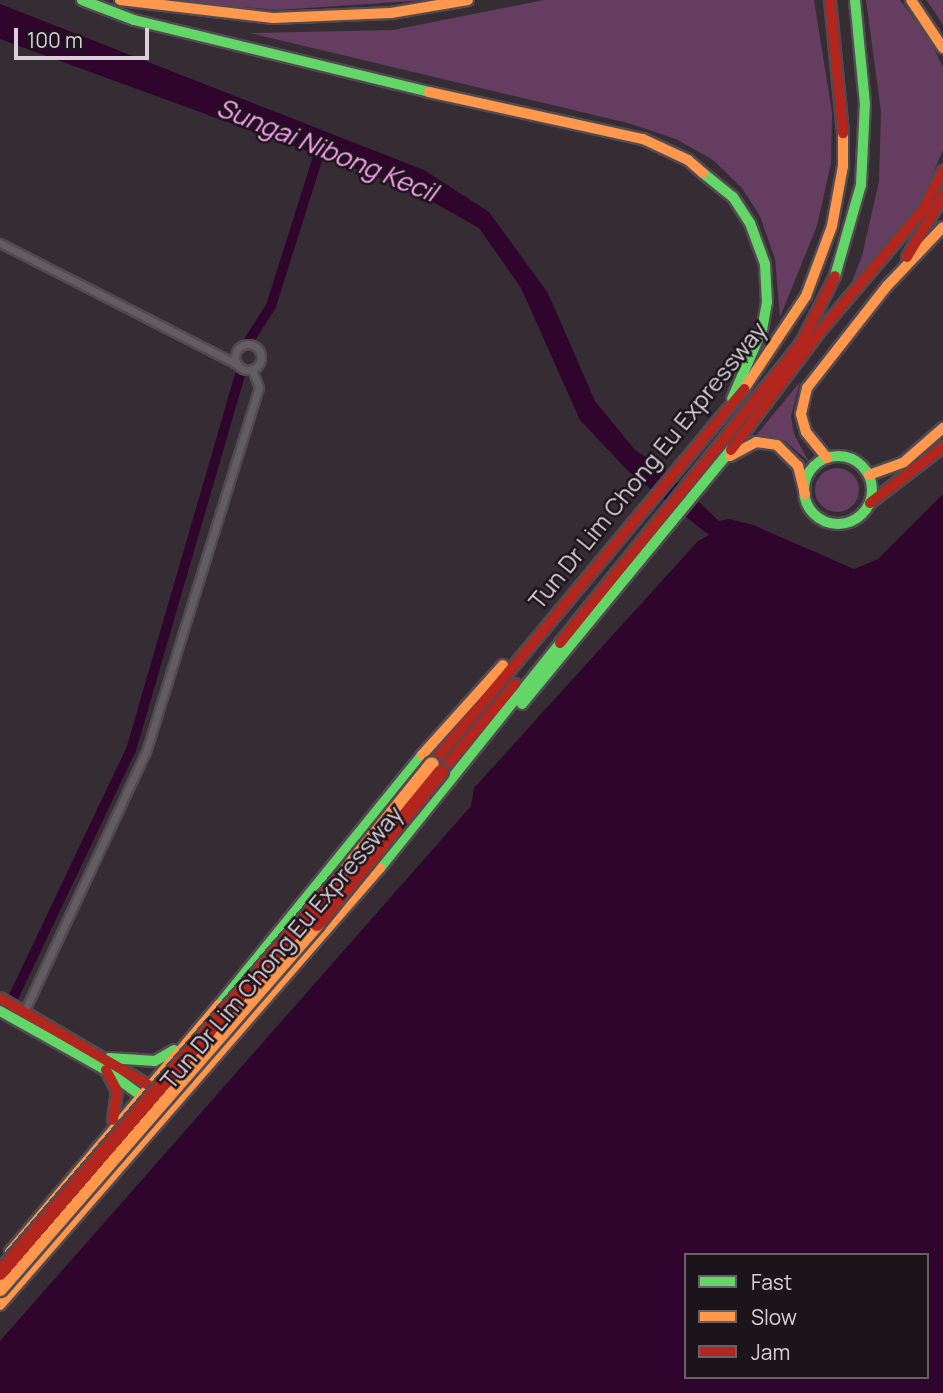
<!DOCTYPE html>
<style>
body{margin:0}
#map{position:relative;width:943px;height:1393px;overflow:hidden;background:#362c34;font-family:Manrope,sans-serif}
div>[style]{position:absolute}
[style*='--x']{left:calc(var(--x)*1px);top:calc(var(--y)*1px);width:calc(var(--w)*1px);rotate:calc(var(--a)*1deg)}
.green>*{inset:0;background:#653d61}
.round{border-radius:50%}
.water>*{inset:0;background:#30052d}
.canal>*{height:10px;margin:-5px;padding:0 5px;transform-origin:5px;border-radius:5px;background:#30052d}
.roads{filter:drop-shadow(2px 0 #524a51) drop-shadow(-2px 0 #524a51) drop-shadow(0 2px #524a51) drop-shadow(0 -2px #524a51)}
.street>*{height:7px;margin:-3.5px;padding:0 3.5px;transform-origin:3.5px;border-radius:3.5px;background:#645c63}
.street>.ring{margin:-3.5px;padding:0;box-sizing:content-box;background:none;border:7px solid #645c63;border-radius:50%}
.fast>*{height:10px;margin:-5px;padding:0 5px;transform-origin:5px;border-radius:5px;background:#63d668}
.fast>.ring{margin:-5px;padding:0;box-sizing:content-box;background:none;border:10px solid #63d668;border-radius:50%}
.slow>*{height:10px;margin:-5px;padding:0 5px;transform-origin:5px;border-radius:5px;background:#ff974d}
.jam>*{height:10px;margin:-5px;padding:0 5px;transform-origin:5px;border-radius:5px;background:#b3261e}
.bridges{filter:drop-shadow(2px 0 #524a51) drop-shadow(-2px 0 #524a51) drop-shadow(0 2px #524a51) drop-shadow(0 -2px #524a51)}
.slow-bridge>*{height:14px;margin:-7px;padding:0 7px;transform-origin:7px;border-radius:7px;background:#ff974d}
.jam-bridge>*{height:14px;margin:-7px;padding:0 7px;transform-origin:7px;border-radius:7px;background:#b3261e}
span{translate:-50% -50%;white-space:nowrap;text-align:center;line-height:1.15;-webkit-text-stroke:5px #1c141b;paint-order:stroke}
.street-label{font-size:24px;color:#dbcfd9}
.water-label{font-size:26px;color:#faa0f0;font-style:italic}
.legend{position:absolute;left:684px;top:1253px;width:245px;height:126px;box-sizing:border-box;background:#1c141b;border:2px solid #685f67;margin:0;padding:9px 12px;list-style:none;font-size:21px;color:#dbcfd9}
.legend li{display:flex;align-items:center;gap:14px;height:35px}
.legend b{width:35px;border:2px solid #685f67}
.scale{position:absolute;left:14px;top:28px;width:135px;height:32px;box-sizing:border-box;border:4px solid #dbcfd9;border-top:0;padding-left:9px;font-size:21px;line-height:24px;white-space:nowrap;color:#dbcfd9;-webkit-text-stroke:5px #1c141b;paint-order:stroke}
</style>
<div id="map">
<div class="green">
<i style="clip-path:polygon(161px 0,428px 0,277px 10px)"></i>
<i style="clip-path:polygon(544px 0,814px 0,832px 113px,831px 163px,817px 226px,780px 317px,775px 259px,760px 216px,742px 188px,713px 160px,676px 139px,628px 123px,250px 33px,393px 30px)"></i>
<i style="clip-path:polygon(866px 0,900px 0,930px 40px,943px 68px,943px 150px,920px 204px,849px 289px,862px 256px,879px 181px,881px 112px)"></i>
<i style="clip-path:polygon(926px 0,943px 0,943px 25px,932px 8px)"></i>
<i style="clip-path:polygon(800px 382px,791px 416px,794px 434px,809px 462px,785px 441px,774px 437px,753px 439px)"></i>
<i class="round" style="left:815px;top:468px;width:44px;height:44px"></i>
</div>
<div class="water">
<i style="clip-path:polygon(evenodd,0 4px,424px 170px,489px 212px,548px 293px,595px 401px,635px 450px,661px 467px,719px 521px,729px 519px,753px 525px,854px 569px,878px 559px,943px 494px,943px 1393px,0 1393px,0 1341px,471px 806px,474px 788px,698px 541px,709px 535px,629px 472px,580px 420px,521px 288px,479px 228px,417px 193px,359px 170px,0 39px,0 4px,686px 1255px,927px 1255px,927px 1377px,686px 1377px,686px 1255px)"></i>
</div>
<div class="canal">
<i style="--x:248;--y:342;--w:43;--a:-57.4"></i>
<i style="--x:271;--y:306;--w:167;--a:-72.5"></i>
<i style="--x:14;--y:996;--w:272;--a:-64.6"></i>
<i style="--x:131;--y:750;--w:397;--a:-73.8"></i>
</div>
<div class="roads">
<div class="street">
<i style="--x:0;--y:243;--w:267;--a:27.1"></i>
<i class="ring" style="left:235px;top:344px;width:19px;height:19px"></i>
<i style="--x:24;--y:1012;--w:287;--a:-64.9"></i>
<i style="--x:146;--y:752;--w:381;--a:-72.8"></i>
<i style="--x:259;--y:388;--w:20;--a:-110"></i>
</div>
<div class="fast">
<i style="--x:82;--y:0;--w:56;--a:21"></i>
<i style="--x:134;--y:20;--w:304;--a:13.7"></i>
<i style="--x:703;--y:173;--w:38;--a:39"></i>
<i style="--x:733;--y:197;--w:31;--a:57"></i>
<i style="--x:750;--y:223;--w:44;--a:69.9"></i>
<i style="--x:765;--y:264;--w:38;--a:87"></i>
<i style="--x:767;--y:302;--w:28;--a:100"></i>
<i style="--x:762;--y:330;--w:75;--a:113.5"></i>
<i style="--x:835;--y:276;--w:95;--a:-74.1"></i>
<i style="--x:861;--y:185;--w:81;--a:-87.2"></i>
<i style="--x:865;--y:104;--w:104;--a:-95.5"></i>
<i class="ring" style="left:804px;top:456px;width:58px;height:58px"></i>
<i style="--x:522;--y:704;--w:329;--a:-50.6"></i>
<i style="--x:380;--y:868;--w:288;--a:-51.3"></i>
<i style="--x:219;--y:1005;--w:322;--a:-50.9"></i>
<i style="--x:0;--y:1011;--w:121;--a:29.1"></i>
<i style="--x:106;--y:1070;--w:51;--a:36.2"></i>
<i style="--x:109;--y:1058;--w:46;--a:3.7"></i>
<i style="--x:155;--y:1061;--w:22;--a:-30"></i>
</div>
<div class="slow">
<i style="--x:120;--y:0;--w:154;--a:6.7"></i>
<i style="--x:273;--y:18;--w:118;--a:-2.4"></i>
<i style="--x:391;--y:13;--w:78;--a:-9.6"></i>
<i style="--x:911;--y:0;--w:58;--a:56.3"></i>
<i style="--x:429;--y:92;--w:219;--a:12.4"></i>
<i style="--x:643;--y:139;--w:50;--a:25"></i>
<i style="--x:688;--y:160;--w:20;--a:41"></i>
<i style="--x:744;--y:389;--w:112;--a:-56.3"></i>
<i style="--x:806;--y:296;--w:75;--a:-69.6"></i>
<i style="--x:832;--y:226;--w:61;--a:-79.6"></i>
<i style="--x:843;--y:166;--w:33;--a:-90"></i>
<i style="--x:730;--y:456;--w:30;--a:-28"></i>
<i style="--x:756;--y:442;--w:21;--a:8"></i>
<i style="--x:777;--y:445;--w:30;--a:45"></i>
<i style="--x:798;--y:466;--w:29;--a:76"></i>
<i style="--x:827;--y:458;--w:33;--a:-129"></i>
<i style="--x:806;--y:432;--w:19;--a:-106"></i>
<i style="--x:801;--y:414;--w:27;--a:-77"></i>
<i style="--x:807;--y:388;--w:130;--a:-51.9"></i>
<i style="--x:887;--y:286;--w:81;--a:-46.5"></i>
<i style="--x:869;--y:475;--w:37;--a:-20"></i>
<i style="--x:904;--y:462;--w:52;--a:-41.1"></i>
<i style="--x:422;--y:755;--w:121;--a:-48"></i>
<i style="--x:10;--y:1252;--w:324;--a:-49.8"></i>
<i style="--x:0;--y:1305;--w:579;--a:-48.99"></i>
</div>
<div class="jam">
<i style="--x:830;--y:0;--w:134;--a:84.4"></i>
<i style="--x:907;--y:257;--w:71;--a:-59.5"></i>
<i style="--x:731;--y:450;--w:151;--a:-53.1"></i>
<i style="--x:822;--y:329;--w:156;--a:-49.7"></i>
<i style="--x:923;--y:210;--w:44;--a:-62.9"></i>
<i style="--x:870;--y:503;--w:92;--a:-37.5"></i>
<i style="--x:560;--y:643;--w:385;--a:-51.2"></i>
<i style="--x:801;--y:343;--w:75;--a:-63.1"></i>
<i style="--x:432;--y:764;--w:488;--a:-50.2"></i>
<i style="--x:441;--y:772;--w:115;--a:-49.9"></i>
<i style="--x:0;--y:998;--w:172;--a:30.4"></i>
<i style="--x:106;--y:1070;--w:24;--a:62"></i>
<i style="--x:117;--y:1091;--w:29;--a:98"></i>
</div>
</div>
<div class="bridges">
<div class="slow-bridge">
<i style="--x:340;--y:878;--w:146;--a:-51.1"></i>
<i style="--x:0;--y:1289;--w:483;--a:-49"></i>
</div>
<div class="jam-bridge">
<i style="--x:317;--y:924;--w:196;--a:-50.8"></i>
<i style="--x:0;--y:1273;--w:521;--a:-49.28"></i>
</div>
</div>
<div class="street-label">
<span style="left:647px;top:465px;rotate:-51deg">Tun Dr Lim Chong Eu Expressway</span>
<span style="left:281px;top:947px;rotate:-50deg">Tun Dr Lim Chong Eu Expressway</span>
</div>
<div class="water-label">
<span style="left:327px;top:150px;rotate:22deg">Sungai Nibong Kecil</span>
</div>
<ul class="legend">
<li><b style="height:9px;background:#63d668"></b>Fast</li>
<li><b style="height:9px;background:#ff974d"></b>Slow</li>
<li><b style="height:9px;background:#b3261e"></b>Jam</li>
</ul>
<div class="scale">100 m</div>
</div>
